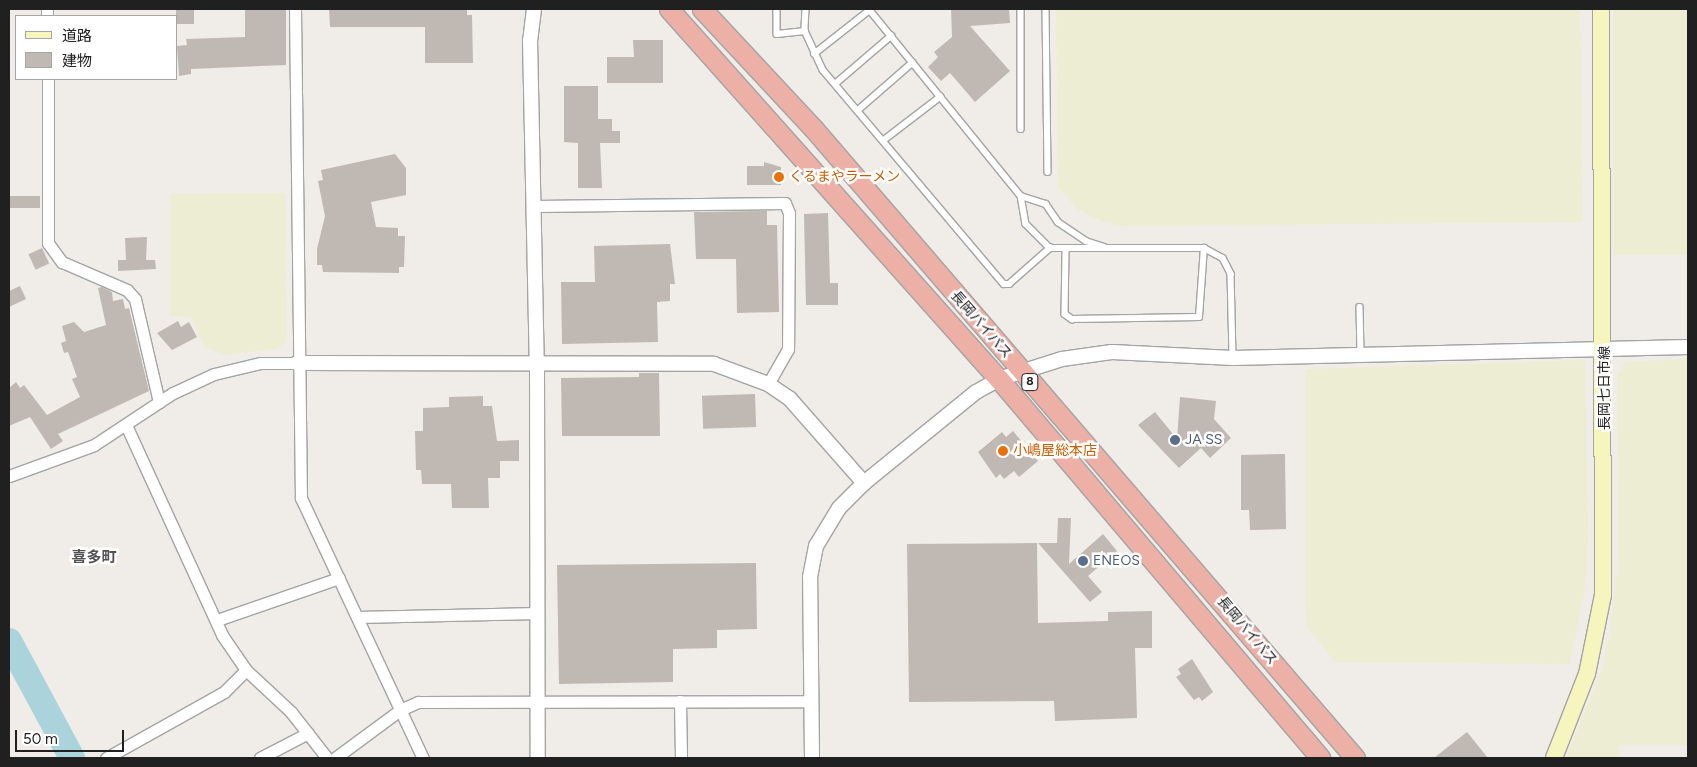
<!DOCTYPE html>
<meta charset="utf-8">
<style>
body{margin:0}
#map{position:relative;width:1697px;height:767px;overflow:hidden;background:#f0ece7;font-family:Figtree,"Noto Sans JP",sans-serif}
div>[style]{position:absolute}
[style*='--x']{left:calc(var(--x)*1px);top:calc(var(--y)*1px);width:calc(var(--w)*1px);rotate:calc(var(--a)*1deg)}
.farmland>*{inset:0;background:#ededd3;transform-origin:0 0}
.river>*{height:26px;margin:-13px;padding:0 13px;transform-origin:13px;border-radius:13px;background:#aad3db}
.building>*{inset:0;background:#c0b8b3;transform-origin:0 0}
.roads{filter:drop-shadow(1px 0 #a4a4a4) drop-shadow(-1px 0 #a4a4a4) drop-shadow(0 1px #a4a4a4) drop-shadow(0 -1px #a4a4a4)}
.service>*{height:5.5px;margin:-2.75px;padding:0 2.75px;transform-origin:2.75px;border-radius:2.75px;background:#fff}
.minor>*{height:11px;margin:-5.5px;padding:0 5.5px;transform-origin:5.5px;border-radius:5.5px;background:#fff}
.tertiary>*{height:14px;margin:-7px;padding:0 7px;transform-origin:7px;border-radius:7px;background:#fff}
.secondary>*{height:16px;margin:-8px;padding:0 8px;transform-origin:8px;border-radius:8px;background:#f6f5be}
.trunk>*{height:19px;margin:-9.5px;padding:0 9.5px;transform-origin:9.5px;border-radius:9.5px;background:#ecb0a6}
.dots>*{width:14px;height:14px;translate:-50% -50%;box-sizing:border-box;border:2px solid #fff;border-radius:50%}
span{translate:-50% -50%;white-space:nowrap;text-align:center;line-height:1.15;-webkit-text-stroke:5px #fff;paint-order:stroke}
.shield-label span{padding:1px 4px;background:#fff;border:1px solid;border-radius:4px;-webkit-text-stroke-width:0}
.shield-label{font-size:12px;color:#202020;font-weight:700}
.food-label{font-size:14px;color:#c56008}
.left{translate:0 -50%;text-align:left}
.street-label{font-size:14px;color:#202020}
.service-label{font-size:14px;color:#4e5e75}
.neighbourhood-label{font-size:15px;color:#535353;font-weight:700}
.frame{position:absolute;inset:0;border:10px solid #202020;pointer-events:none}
.legend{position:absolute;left:15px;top:15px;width:162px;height:65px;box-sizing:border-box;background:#fff;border:1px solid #a6a6a6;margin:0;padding:6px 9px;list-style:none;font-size:15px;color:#202020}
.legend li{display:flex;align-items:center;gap:10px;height:25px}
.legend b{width:25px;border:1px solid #a6a6a6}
.scale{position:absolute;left:15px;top:730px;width:109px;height:22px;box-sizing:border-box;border:2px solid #202020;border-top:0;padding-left:6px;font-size:15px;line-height:18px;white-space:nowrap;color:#202020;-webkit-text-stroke:4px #fff;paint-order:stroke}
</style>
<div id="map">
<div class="farmland">
<i style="clip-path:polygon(1056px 9px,1580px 9px,1583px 222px,1117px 226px,1098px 220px,1078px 210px,1058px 187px)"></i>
<i style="left:1613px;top:9px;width:75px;height:246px"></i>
<i style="clip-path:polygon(285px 193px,287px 341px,277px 349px,224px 355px,204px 347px,192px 317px,170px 316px,170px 194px)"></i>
<i style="clip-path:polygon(1688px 359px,1688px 745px,1619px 745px,1620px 758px,1566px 758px,1601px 672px,1610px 632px,1619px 556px,1617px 374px,1626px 362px)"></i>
<i style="clip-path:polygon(1585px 360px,1588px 534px,1585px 589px,1570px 664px,1335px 662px,1307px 627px,1305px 606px,1305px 369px)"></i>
</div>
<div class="river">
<i style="--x:9;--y:641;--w:133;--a:61.7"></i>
</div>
<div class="building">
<i style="left:176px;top:9px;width:18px;height:15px"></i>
<i style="clip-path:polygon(245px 9px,286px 9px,286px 65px,191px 69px,191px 74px,179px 76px,177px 46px,187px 45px,186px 39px,245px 37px)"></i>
<i style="clip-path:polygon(329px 9px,467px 9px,467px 15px,472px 15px,473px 63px,425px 63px,425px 27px,330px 27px)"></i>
<i style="clip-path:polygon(951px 9px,1009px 9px,1010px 23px,970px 26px,1010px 71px,975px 102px,950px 73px,941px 81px,928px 67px,938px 57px,934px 52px,952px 37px)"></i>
<i style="clip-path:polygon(633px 40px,663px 40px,663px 83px,607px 83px,607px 57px,634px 57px)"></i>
<i style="clip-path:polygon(564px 86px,598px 86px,598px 119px,612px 119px,612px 131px,620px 131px,620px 143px,600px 143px,602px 188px,578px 188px,578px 143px,564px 142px)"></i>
<i style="clip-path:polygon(395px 154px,406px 168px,406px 195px,371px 202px,376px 227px,398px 228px,398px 236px,405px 236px,404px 267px,399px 267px,399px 273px,323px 272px,322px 265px,317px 265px,317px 249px,325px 216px,318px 181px,323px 180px,321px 170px)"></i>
<i style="clip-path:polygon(764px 162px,781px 167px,781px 185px,747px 185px,747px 166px,764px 166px)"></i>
<i style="left:40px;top:196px;width:12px;height:31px;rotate:90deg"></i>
<i style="clip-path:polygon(767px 211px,767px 225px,777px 225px,779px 312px,737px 313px,736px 259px,696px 259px,694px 212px)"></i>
<i style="clip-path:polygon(828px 213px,830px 283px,838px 283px,838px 305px,806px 305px,804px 214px)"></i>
<i style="clip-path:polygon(147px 237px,146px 260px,155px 260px,156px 269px,118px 271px,118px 260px,126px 260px,125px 238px)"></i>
<i style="clip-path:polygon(670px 244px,675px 284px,670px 284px,670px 301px,657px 302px,658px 342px,562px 344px,561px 282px,595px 282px,594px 246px)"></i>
<i style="left:42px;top:248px;width:17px;height:15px;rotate:65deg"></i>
<i style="clip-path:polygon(20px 286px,26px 299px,9px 307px,9px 291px)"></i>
<i style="clip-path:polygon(102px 287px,112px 292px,113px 301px,123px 299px,125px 309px,129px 308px,149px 391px,58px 434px,63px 441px,51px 449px,30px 417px,9px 426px,9px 388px,16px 382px,20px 388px,24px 385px,47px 415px,80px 397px,72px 379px,77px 377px,68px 352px,64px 353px,61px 343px,66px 341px,62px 326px,74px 322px,84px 332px,106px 325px,98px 288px)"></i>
<i style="clip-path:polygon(178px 321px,181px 327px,189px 322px,197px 337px,172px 350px,157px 333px)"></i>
<i style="clip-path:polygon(639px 373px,659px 373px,660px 436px,562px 436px,561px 378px,639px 377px)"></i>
<i style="left:755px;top:394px;width:33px;height:53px;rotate:88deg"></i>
<i style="clip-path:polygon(483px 396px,483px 406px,492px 406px,497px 441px,519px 440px,519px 461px,500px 461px,500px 478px,488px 478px,489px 508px,452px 508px,451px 484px,422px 484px,421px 470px,416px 470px,415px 431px,423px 431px,423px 408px,449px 407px,449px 397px)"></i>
<i style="clip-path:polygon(1180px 397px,1216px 401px,1214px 419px,1231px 438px,1210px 458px,1201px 448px,1179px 468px,1138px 425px,1155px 412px,1177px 439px)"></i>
<i style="clip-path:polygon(1013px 431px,1038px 461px,1019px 477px,1014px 471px,1004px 479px,1000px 474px,996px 478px,978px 452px,1002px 432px,1006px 437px)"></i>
<i style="clip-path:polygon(1285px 454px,1286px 529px,1250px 530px,1249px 510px,1241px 510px,1241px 455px)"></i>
<i style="clip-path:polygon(1058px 518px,1071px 518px,1069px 564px,1103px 534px,1117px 551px,1088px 576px,1102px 592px,1090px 602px,1038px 543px,1057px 543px)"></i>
<i style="clip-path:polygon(1037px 543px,1038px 623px,1108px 621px,1108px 612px,1152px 611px,1152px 648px,1135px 648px,1137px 718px,1055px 721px,1054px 701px,909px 702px,907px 544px)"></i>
<i style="clip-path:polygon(756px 563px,757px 629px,717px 630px,717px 648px,673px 649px,673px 682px,559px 684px,557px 565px)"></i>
<i style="clip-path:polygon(1192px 659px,1213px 692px,1202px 701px,1199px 697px,1194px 700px,1176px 677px,1181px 674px,1178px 669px)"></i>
<i style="clip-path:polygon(1467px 732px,1488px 758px,1434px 758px)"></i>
</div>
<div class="roads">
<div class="service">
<i style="--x:777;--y:9;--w:25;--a:90"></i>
<i style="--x:777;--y:34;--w:28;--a:-6"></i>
<i style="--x:806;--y:9;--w:22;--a:93"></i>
<i style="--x:805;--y:31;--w:43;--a:65.2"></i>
<i style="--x:823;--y:70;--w:280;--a:49.8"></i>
<i style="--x:1004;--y:284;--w:5;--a:0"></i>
<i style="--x:1009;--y:284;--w:55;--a:-41.3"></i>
<i style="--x:869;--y:9;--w:241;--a:50.9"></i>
<i style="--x:1021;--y:196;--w:28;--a:80"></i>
<i style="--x:1026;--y:224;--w:34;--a:45"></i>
<i style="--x:1050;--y:248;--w:154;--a:0"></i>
<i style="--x:1204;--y:248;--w:21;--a:28"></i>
<i style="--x:1223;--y:258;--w:18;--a:63"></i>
<i style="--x:1231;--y:274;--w:83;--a:88.6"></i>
<i style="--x:1021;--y:9;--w:120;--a:90"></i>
<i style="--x:1046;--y:9;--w:163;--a:89.3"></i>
<i style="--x:814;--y:54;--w:71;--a:-38.2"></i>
<i style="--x:835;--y:84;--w:74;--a:-40.6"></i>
<i style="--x:858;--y:110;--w:72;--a:-41"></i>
<i style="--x:884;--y:140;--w:71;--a:-37.5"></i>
<i style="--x:1021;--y:196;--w:26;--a:18"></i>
<i style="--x:1046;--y:204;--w:22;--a:56"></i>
<i style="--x:1058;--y:222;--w:34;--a:34"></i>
<i style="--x:1086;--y:241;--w:19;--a:18"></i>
<i style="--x:1066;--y:251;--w:63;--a:90.9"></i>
<i style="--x:1065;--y:314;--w:9;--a:36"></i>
<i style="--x:1072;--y:319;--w:127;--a:-0.9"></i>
<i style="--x:1199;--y:317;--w:69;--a:-85.9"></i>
<i style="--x:1360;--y:307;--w:46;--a:88.8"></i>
</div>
<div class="minor">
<i style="--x:47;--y:9;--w:7;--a:90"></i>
<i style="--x:295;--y:9;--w:489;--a:89.3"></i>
<i style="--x:301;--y:498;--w:287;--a:64.9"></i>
<i style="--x:48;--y:79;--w:164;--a:90"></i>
<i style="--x:48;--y:243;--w:24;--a:54"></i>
<i style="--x:62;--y:262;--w:71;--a:23.3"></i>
<i style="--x:127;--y:290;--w:12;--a:48"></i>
<i style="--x:135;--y:299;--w:106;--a:76.9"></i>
<i style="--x:535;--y:206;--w:250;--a:-0.7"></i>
<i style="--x:785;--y:203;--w:11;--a:68"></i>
<i style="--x:789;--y:213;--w:136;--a:90.4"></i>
<i style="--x:788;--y:349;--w:40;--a:119.7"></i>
<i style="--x:126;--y:425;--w:231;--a:65.4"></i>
<i style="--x:222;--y:635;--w:42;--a:55.6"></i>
<i style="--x:246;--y:670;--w:62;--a:43"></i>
<i style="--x:291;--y:712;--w:58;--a:52"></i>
<i style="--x:9;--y:476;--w:90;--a:-20"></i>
<i style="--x:94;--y:445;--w:95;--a:-33.4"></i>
<i style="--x:173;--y:393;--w:45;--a:-24.9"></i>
<i style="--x:214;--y:374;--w:47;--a:-13.4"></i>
<i style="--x:260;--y:363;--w:37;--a:0"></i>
<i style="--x:357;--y:617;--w:181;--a:-1.3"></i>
<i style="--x:217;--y:620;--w:129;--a:-19"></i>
<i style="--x:680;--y:701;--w:57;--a:89"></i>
<i style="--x:106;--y:758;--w:135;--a:-29.2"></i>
<i style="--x:224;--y:692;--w:31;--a:-45"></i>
<i style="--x:260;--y:758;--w:54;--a:-27.5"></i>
<i style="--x:335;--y:758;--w:81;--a:-36.4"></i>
<i style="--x:400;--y:710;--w:20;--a:-24"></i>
<i style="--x:418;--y:702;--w:393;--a:-0.1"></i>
</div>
<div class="tertiary">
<i style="--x:534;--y:9;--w:31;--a:97"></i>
<i style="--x:530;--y:40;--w:323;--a:88.8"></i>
<i style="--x:537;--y:363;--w:395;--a:89.9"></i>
<i style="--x:297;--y:363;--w:417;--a:0.1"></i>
<i style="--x:714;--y:364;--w:58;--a:20.3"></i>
<i style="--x:768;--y:384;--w:27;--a:34"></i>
<i style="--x:790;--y:399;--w:112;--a:48.6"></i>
<i style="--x:812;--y:758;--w:181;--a:-90.6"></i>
<i style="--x:810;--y:577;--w:32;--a:-79"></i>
<i style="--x:816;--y:546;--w:44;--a:-58.8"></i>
<i style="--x:839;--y:508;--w:35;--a:-45"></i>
<i style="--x:864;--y:483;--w:144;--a:-39.1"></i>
<i style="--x:976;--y:392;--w:26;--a:-29"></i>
<i style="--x:999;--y:379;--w:66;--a:-17.6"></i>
<i style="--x:1062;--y:359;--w:50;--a:-8"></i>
<i style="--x:1112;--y:352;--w:121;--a:2.8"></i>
<i style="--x:1233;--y:358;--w:455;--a:-1.4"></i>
</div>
<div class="secondary">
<i style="--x:1554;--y:758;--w:90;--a:-68.6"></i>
<i style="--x:1587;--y:674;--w:81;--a:-78.6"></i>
<i style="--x:1603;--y:595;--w:586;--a:-90.2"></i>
</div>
<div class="trunk">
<i style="--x:669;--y:9;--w:496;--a:48.3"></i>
<i style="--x:999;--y:379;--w:497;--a:49.7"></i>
<i style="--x:702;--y:9;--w:163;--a:47"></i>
<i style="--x:813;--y:128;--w:831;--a:49.29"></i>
</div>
</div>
<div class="dots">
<i style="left:779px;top:177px;background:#e8710a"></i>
<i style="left:1175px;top:440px;background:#5c6f8a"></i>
<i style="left:1003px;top:451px;background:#e8710a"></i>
<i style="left:1083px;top:561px;background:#5c6f8a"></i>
</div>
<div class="shield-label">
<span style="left:1030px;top:382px">8</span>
</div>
<div class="food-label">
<span class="left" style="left:789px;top:177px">くるまやラーメン</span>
<span class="left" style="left:1013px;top:451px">小嶋屋総本店</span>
</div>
<div class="street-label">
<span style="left:981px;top:325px;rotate:49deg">長岡バイパス</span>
<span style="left:1605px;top:388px;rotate:-90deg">長岡七日市線</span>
<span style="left:1247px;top:631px;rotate:50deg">長岡バイパス</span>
</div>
<div class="service-label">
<span class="left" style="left:1185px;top:440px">JA SS</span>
<span class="left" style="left:1093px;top:561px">ENEOS</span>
</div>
<div class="neighbourhood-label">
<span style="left:94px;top:558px">喜多町</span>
</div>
<div class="frame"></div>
<ul class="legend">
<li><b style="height:6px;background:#f6f5be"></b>道路</li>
<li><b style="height:14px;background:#c0b8b3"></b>建物</li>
</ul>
<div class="scale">50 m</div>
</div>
